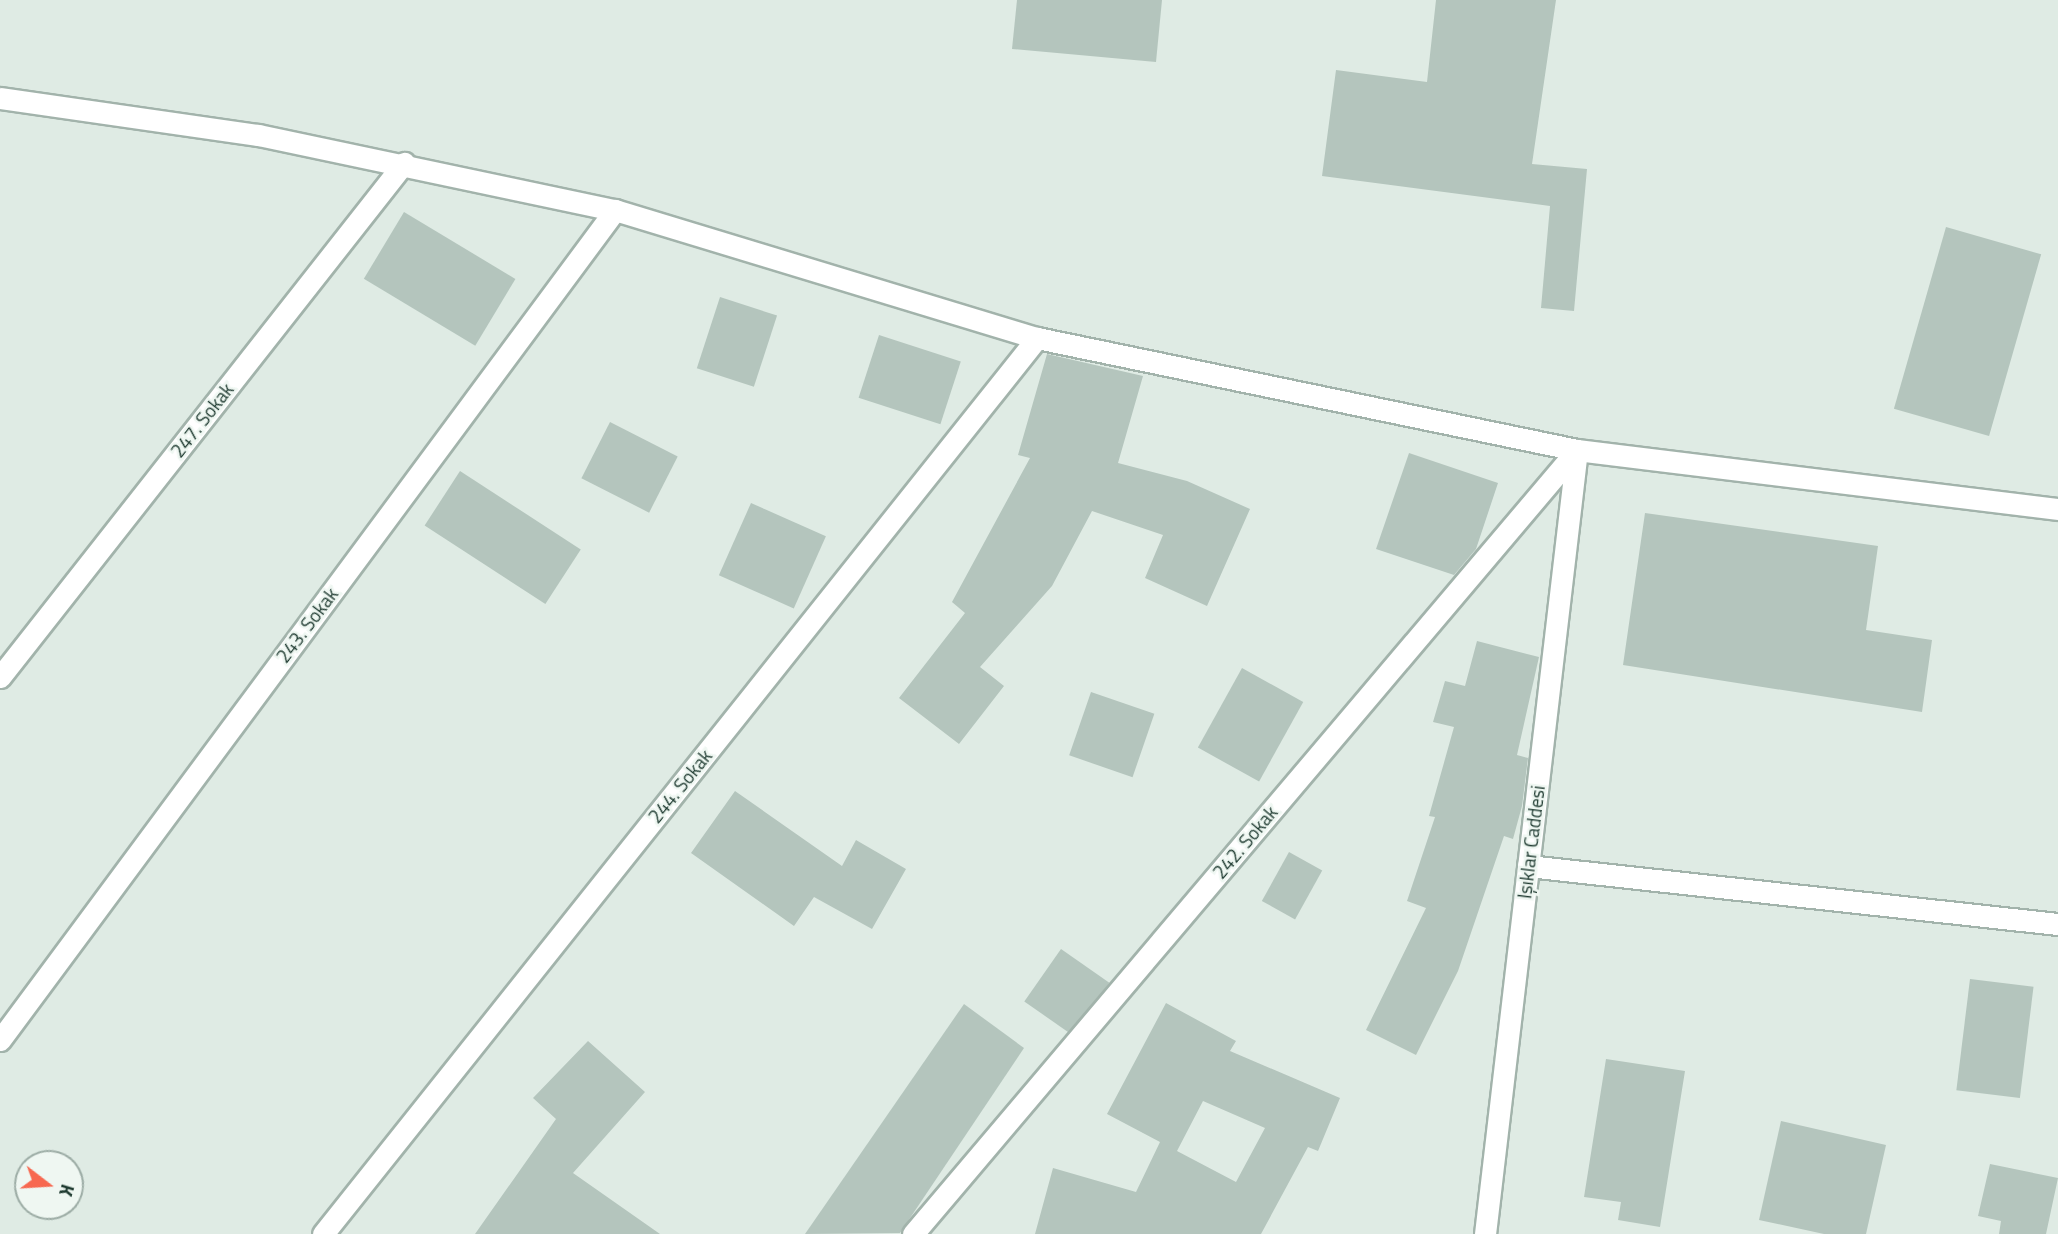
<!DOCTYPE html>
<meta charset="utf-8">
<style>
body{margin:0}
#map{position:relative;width:2058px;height:1234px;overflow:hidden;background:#dfebe4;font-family:"Titillium Web",sans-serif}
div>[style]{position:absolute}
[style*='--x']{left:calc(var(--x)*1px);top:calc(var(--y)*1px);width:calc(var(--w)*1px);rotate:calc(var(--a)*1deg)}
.building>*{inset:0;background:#b4c5bd;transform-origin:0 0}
.roads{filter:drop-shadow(2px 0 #a2b3ab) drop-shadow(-2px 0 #a2b3ab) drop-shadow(0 2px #a2b3ab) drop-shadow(0 -2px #a2b3ab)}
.minor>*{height:21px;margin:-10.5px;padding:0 10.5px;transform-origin:10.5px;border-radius:10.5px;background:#fff}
span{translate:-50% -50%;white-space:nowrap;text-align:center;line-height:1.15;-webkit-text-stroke:5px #eff7f2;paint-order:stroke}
.street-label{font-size:19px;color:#1f3b31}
.north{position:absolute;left:14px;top:1150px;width:70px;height:70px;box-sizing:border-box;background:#eff7f2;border:2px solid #9caca5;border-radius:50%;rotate:107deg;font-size:19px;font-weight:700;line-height:28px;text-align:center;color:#1f3b31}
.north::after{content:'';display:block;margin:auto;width:24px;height:32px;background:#f76850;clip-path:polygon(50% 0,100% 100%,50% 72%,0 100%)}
</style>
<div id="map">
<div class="building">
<i style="clip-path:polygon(1017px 0,1162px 0,1156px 62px,1012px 49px)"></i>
<i style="clip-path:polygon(1436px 0,1556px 0,1532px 164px,1587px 169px,1574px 311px,1541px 308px,1550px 206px,1322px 176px,1336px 70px,1427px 82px)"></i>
<i style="left:404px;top:212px;width:130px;height:78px;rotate:31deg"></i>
<i style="left:1946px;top:227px;width:99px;height:189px;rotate:16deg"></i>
<i style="left:720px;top:297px;width:60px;height:75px;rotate:18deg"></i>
<i style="left:879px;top:335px;width:86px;height:66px;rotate:18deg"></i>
<i style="clip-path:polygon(1047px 354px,1143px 376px,1118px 463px,1187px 481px,1250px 509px,1207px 606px,1145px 578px,1163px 535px,1092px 511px,1052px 586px,980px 667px,1004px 686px,959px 744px,899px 698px,965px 613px,952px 602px,1030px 458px,1018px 455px)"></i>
<i style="left:610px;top:422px;width:76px;height:63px;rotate:27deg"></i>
<i style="clip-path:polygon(1409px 453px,1498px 483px,1476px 549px,1454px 575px,1376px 549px)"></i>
<i style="left:460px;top:471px;width:144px;height:65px;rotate:33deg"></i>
<i style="left:751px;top:503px;width:82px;height:79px;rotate:24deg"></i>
<i style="clip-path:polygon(1645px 513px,1878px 546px,1866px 630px,1932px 640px,1922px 712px,1623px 665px)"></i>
<i style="clip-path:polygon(1477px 641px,1539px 657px,1517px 755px,1528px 758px,1522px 806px,1513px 839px,1504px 836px,1458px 971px,1416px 1055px,1366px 1030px,1426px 908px,1407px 901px,1435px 817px,1429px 816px,1454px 727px,1433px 722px,1445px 681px,1465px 686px)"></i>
<i style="left:1242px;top:668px;width:70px;height:91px;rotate:29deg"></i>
<i style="left:1091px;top:692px;width:67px;height:67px;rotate:19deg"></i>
<i style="clip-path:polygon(735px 791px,842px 866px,856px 840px,906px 869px,872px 929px,814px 897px,794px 926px,691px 853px)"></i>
<i style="left:1289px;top:852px;width:38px;height:56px;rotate:29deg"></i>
<i style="left:1061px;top:949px;width:59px;height:64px;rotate:35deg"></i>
<i style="left:1970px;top:979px;width:64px;height:112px;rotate:7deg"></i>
<i style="clip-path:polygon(evenodd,1166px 1003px,1236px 1041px,1230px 1051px,1340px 1098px,1318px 1151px,1308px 1147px,1261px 1234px,1035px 1234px,1053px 1168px,1136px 1192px,1160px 1142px,1107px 1114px,1166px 1003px,1203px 1101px,1265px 1128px,1236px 1182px,1177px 1151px,1203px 1101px)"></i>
<i style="clip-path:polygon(964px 1004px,1024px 1048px,900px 1233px,805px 1234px)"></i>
<i style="clip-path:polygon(588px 1041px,645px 1092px,573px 1173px,660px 1234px,475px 1234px,556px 1119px,533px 1098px)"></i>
<i style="clip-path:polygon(1606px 1059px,1685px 1071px,1660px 1227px,1618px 1220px,1621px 1202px,1584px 1197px)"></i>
<i style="clip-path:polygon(1781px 1121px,1886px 1145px,1866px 1234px,1824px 1234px,1759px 1220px)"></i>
<i style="clip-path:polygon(1990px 1164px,2058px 1178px,2046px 1234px,1999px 1234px,2001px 1221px,1978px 1216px)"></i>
</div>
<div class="roads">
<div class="minor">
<i style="--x:0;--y:98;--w:261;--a:8.2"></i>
<i style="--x:258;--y:135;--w:365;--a:11.9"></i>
<i style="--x:615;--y:210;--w:441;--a:16.9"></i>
<i style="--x:1037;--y:338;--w:551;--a:11.72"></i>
<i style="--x:1577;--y:450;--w:485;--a:7"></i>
<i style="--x:0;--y:677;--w:654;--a:-51.83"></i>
<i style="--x:1528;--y:866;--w:533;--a:6.25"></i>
<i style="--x:0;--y:1040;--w:1033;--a:-53.46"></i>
<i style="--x:323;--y:1234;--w:1146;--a:-51.45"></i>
<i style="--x:913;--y:1234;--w:1027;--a:-49.74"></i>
<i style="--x:1485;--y:1234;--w:789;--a:-83.31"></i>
</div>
</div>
<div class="street-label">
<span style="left:202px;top:420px;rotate:-52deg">247. Sokak</span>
<span style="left:307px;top:625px;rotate:-53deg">243. Sokak</span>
<span style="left:680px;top:786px;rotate:-51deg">244. Sokak</span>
<span style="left:1245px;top:842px;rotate:-50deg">242. Sokak</span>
<span style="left:1531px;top:842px;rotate:-83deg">Işıklar Caddesi</span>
</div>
<div class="north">K</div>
</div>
